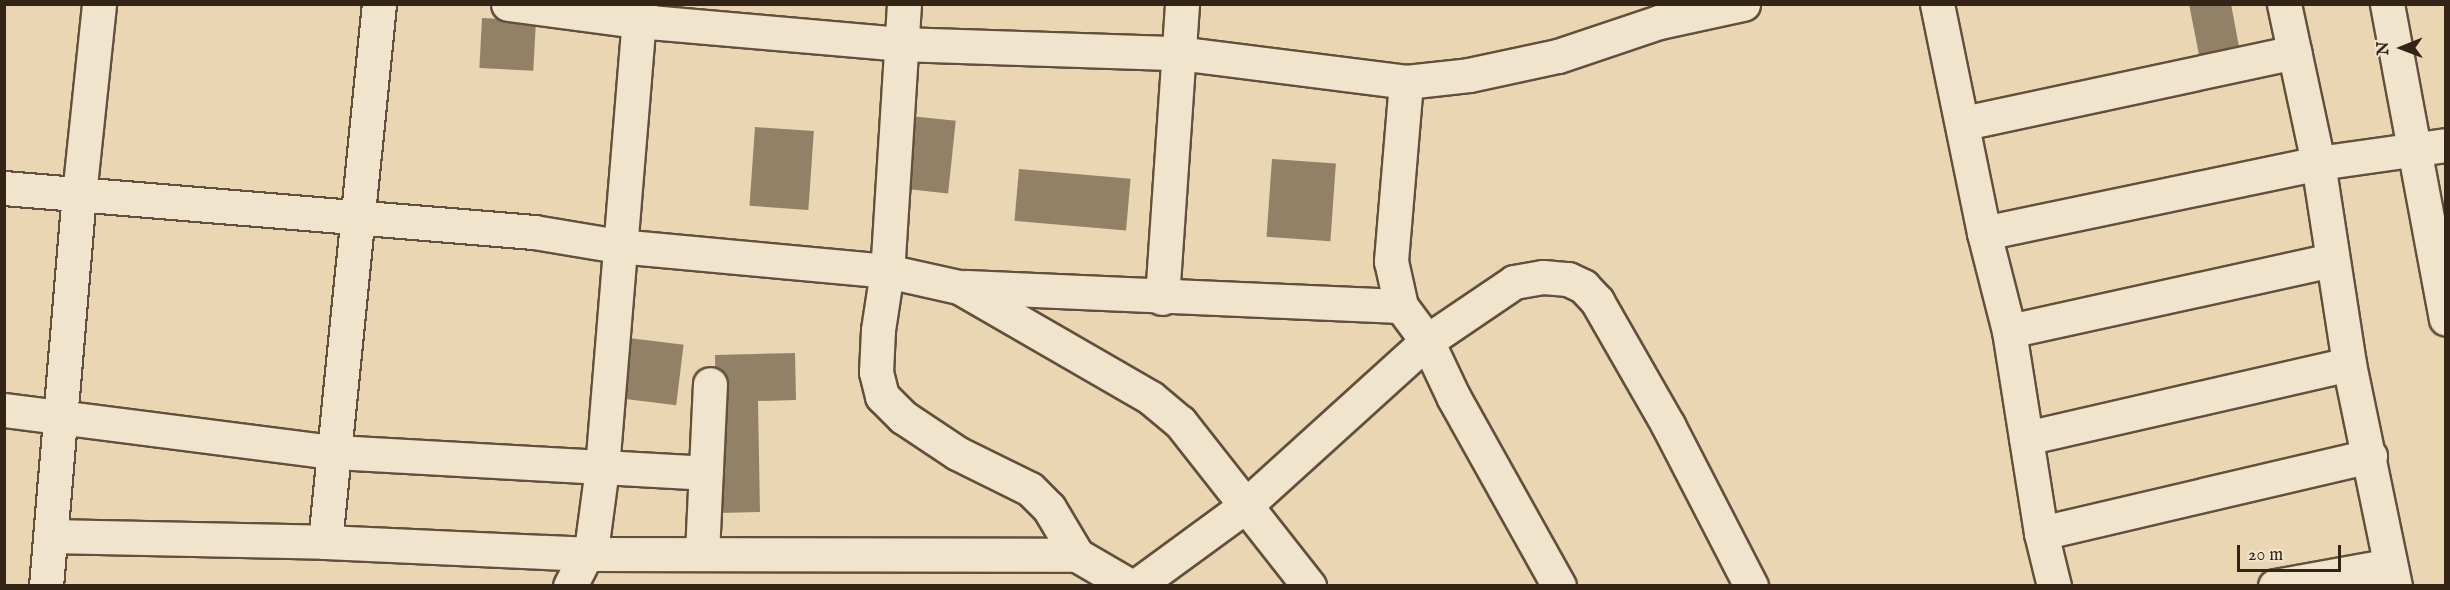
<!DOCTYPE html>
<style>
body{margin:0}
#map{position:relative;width:2450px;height:590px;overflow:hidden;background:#ead6b2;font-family:"IM FELL English",serif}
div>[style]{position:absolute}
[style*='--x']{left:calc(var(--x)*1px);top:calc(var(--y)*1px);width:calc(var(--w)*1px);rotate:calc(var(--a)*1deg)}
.building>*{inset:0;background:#938167;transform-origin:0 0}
.roads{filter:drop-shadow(2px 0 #62503d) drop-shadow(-2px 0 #62503d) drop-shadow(0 2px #62503d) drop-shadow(0 -2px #62503d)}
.minor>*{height:33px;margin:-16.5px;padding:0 16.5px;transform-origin:16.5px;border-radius:16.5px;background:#f1e4cd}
span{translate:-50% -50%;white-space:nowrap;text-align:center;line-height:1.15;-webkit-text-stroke:6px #f1e4cd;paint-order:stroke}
.frame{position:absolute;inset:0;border:6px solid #342416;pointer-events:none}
.north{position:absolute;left:2372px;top:18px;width:60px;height:60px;-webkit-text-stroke:4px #f1e4cd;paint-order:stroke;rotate:269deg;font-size:16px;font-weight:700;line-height:24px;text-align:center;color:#342416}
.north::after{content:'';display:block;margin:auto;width:21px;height:27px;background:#342416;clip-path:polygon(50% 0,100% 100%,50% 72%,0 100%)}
.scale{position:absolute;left:2237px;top:545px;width:104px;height:27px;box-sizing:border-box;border:3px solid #342416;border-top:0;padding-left:8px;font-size:18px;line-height:21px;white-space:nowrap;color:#342416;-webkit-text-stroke:4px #f1e4cd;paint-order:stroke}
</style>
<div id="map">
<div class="building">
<i style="clip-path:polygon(2189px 4px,2231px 4px,2240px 52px,2200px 60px)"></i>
<i style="left:482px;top:18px;width:54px;height:50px;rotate:3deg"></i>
<i style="left:910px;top:116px;width:46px;height:73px;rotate:6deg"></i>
<i style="left:755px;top:127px;width:59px;height:79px;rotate:4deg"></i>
<i style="left:1272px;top:159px;width:64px;height:78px;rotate:4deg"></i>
<i style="left:1019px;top:169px;width:112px;height:52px;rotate:5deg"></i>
<i style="left:629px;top:338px;width:55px;height:61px;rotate:7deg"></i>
<i style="clip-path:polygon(795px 353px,796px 400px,758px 401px,760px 512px,718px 513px,715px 355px)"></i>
</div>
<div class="roads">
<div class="minor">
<i style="--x:508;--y:4;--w:131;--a:7.5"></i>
<i style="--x:638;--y:21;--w:263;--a:5"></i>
<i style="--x:900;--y:44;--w:278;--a:1.9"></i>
<i style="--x:1178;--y:53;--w:230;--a:7.2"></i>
<i style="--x:1406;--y:82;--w:63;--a:-6.3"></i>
<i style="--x:1469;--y:75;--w:91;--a:-12.1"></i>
<i style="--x:1558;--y:56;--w:107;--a:-18.6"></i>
<i style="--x:1659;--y:22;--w:86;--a:-12.1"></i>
<i style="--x:904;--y:4;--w:268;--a:93.6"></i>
<i style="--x:887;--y:271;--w:60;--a:98.7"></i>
<i style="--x:878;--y:330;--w:42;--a:92.7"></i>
<i style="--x:876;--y:372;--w:25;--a:76"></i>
<i style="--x:882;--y:396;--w:30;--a:45"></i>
<i style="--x:903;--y:417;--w:65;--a:33.7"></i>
<i style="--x:957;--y:453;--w:81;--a:26.3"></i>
<i style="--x:1030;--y:489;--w:27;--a:45"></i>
<i style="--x:1049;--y:508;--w:55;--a:59.2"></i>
<i style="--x:1077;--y:555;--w:61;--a:30.3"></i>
<i style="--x:1937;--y:4;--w:234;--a:78.4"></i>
<i style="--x:1984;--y:233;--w:101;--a:75.7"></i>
<i style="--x:2009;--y:331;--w:205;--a:81"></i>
<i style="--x:2041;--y:533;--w:55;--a:76.2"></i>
<i style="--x:2284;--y:4;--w:163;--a:77.9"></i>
<i style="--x:2318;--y:163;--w:203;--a:81.2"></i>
<i style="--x:2349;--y:364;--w:227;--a:78.3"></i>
<i style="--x:2387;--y:4;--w:320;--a:79.4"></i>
<i style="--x:1406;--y:82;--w:180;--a:94.8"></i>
<i style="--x:1391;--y:261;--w:46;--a:77.5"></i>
<i style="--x:1401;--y:306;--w:44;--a:53.4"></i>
<i style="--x:1427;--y:341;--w:63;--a:64.7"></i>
<i style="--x:1454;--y:398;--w:215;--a:60.8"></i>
<i style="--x:1964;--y:123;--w:338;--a:-12.1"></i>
<i style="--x:4;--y:188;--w:532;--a:4.75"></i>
<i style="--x:534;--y:232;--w:85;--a:9.5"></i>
<i style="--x:618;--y:246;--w:270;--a:5.3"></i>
<i style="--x:887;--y:271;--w:74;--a:12.5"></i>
<i style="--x:959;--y:287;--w:222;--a:30"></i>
<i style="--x:1151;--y:398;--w:38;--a:40"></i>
<i style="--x:1180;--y:422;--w:209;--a:51.8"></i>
<i style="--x:1984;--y:233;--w:341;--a:-11.8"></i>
<i style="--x:2318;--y:163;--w:129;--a:-8"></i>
<i style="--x:966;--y:287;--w:435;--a:2.5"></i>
<i style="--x:1162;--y:298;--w:295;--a:-86.1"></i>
<i style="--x:2009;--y:331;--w:330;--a:-12.4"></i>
<i style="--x:4;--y:410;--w:333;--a:7.3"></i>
<i style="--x:334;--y:452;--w:372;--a:3.2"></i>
<i style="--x:2026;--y:438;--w:331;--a:-12.9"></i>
<i style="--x:2041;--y:533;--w:338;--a:-13.2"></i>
<i style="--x:50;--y:536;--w:275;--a:1.2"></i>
<i style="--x:325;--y:542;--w:261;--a:2.6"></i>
<i style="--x:586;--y:554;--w:491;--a:0.1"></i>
<i style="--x:325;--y:542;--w:541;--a:-84.27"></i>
<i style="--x:702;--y:553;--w:169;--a:-87.3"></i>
<i style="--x:46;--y:586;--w:392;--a:-85.2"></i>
<i style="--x:79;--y:195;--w:192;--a:-84"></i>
<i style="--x:570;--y:586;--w:48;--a:-62.9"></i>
<i style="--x:592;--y:543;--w:76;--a:-82.4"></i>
<i style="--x:602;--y:468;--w:466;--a:-85.3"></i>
<i style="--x:1136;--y:586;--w:134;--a:-36.2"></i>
<i style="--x:1244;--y:507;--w:247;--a:-42.2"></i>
<i style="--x:1427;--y:341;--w:105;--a:-34.1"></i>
<i style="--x:1514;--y:282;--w:29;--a:-10"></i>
<i style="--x:1543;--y:277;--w:25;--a:5"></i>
<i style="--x:1568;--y:279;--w:17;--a:25"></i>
<i style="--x:1583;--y:286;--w:21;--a:47"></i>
<i style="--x:1597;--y:301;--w:143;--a:60.2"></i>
<i style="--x:1668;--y:425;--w:181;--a:62.7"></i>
<i style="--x:2275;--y:586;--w:117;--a:-10.3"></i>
</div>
</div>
<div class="frame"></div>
<div class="north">N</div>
<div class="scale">20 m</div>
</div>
